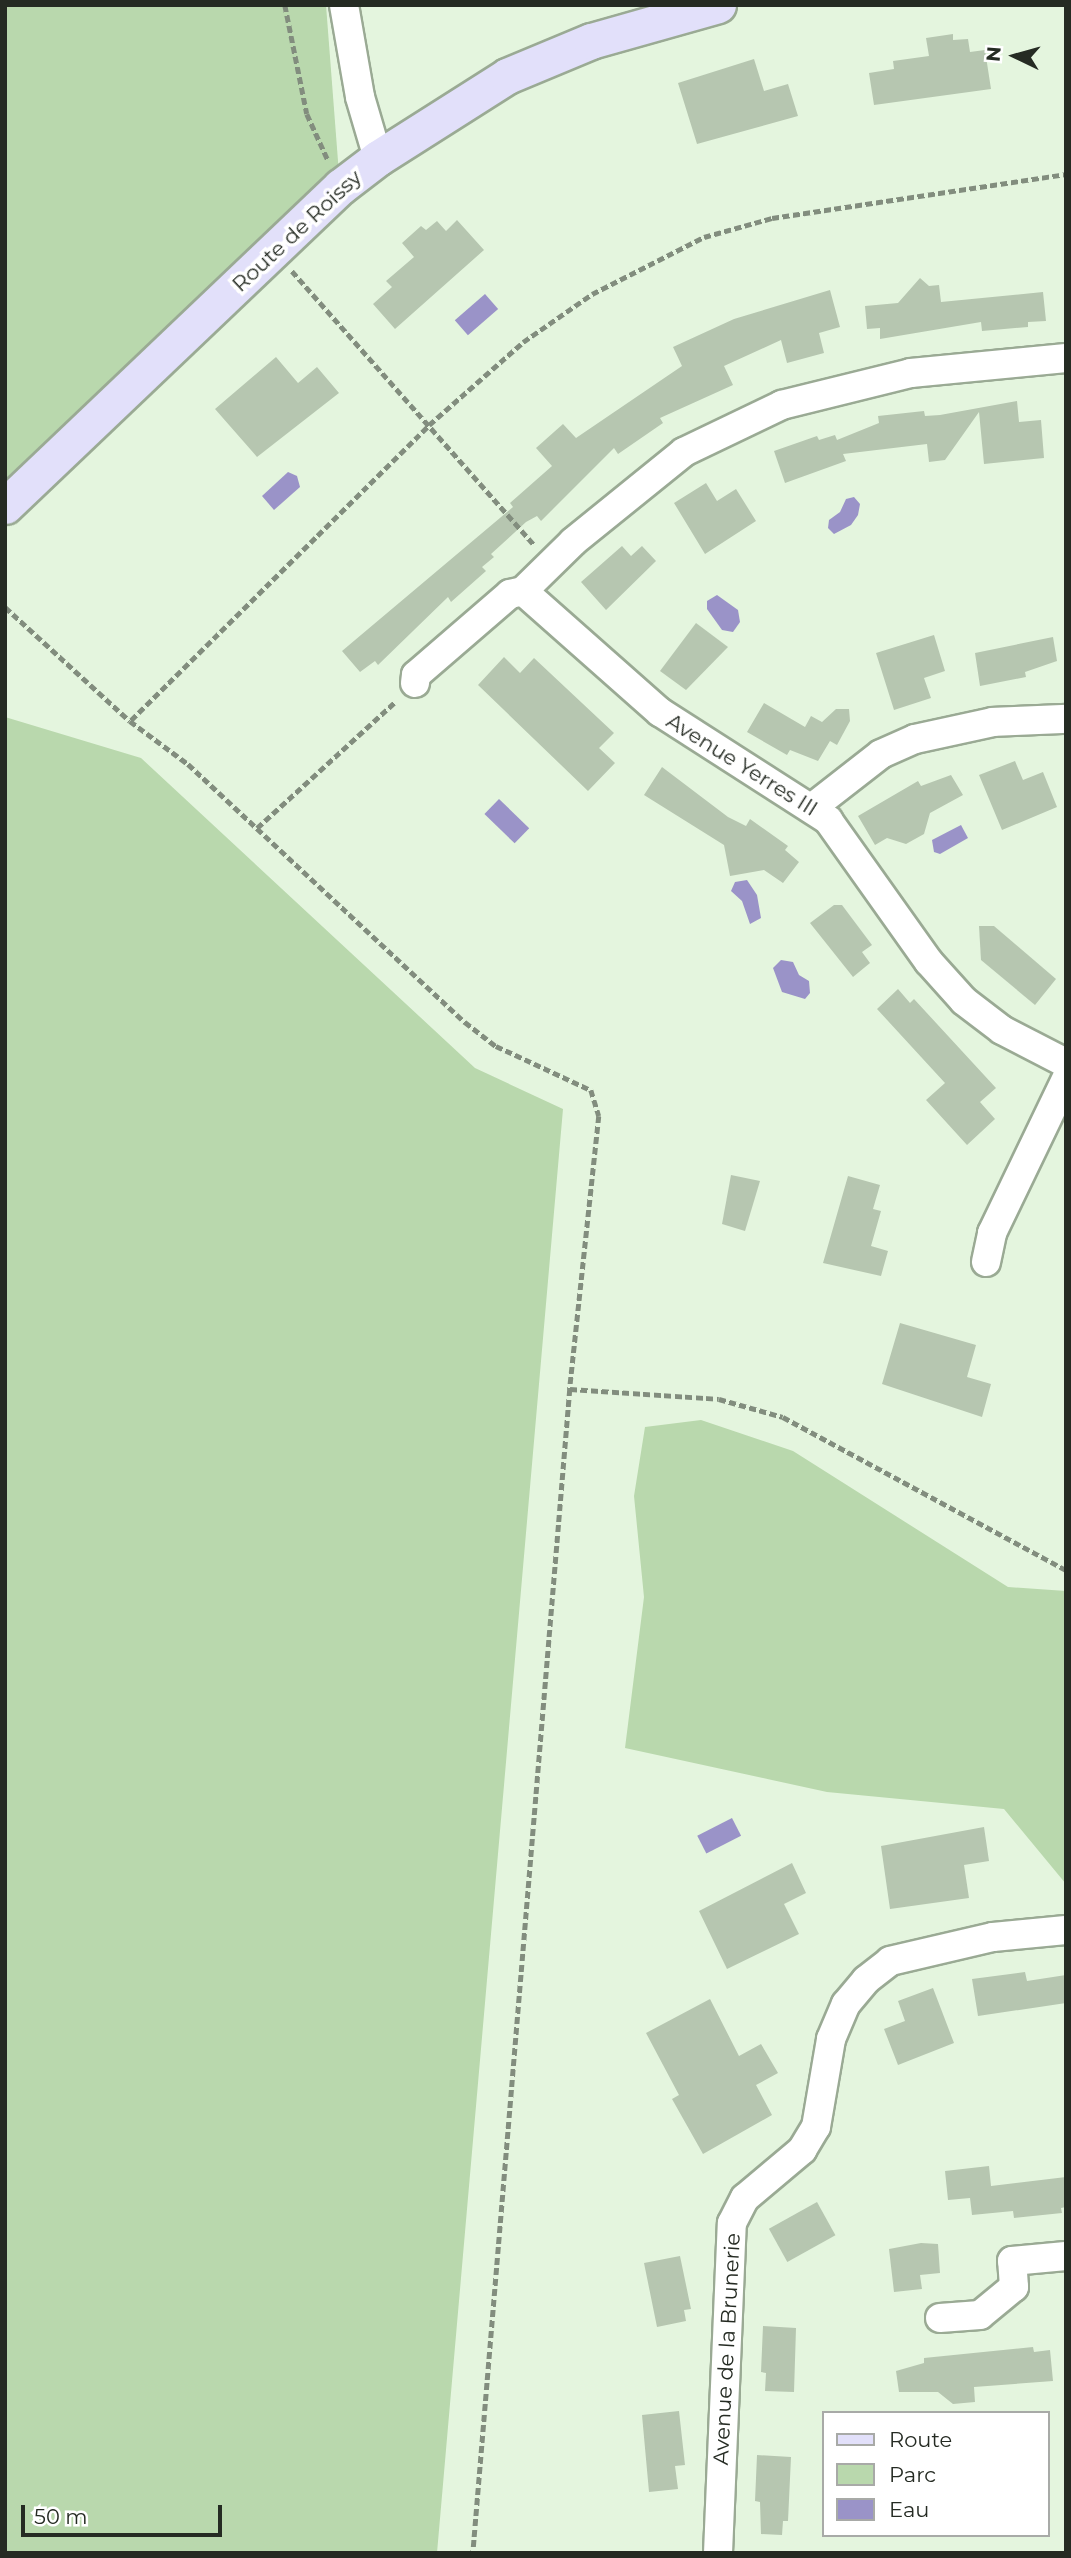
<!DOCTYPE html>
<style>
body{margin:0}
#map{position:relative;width:1071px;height:2558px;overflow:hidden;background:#e4f5de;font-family:Montserrat,sans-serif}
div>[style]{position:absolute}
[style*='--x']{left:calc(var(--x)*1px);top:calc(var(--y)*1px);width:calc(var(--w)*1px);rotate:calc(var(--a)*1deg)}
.green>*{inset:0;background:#b9d8ad}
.water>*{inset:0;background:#9a93c8;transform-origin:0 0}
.building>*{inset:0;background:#b6c6b0;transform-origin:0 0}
.path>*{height:4.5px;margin-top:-2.25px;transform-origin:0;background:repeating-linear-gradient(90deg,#828d7e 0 7px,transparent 0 10.5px)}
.roads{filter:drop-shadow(2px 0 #9aaa94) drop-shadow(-2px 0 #9aaa94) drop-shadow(0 2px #9aaa94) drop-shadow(0 -2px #9aaa94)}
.minor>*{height:28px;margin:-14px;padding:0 14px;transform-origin:14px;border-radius:14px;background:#fff}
.major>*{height:35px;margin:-17.5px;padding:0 17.5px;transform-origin:17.5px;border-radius:17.5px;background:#e2e0fa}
span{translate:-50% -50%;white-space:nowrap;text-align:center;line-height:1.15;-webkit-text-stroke:7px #fff;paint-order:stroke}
.street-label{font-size:21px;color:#252b23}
.frame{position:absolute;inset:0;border:7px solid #252b23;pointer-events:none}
.legend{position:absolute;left:822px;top:2411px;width:228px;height:126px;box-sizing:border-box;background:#fff;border:2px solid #a8aaa7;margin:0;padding:9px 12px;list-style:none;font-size:21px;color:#252b23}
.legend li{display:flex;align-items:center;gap:14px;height:35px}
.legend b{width:35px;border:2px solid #a8aaa7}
.north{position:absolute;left:980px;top:21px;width:70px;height:70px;-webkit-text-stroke:5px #fff;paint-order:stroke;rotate:275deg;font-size:19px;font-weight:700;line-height:28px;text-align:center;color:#252b23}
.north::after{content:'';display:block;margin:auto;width:24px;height:32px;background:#252b23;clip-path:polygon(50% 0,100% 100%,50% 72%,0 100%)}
.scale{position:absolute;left:21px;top:2505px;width:201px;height:32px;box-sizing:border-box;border:4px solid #252b23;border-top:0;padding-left:9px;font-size:21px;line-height:24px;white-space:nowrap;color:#252b23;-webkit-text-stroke:5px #fff;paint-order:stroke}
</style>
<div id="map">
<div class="green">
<i style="clip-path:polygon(5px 5px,326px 5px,340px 187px,5px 506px)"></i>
<i style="clip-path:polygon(5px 717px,141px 758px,475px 1068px,563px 1109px,437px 2553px,5px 2553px)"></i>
<i style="clip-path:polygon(701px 1420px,793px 1451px,1008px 1587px,1066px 1591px,1066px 1884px,1004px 1809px,827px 1792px,625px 1748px,644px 1597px,634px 1496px,645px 1427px)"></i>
</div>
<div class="water">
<i style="left:485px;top:294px;width:20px;height:40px;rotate:49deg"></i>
<i style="clip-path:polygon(288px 472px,297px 476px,300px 487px,274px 510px,262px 496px)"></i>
<i style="clip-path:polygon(854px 497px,860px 504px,858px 515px,851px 525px,834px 534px,828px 528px,829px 520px,840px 512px,846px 499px)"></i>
<i style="clip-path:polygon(717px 595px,738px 610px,740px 622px,733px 632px,722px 630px,707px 609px,707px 601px)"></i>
<i style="left:499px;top:799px;width:42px;height:21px;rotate:44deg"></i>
<i style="clip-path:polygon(961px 825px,968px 838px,940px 854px,934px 852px,932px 840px)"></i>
<i style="clip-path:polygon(747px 880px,757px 895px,761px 918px,750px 924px,742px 901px,731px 891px,735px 882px)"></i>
<i style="clip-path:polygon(781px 960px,793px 962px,799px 975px,809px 981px,810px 993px,805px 999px,782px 992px,773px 968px)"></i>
<i style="left:732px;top:1818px;width:20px;height:39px;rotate:63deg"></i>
</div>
<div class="building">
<i style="clip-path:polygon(953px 34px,953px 40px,968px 39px,970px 52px,985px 50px,991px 89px,874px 105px,869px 73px,894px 69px,893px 61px,929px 56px,926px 38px)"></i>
<i style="clip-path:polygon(754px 59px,764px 91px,788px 84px,798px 116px,697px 144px,678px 83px)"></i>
<i style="clip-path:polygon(457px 220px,484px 250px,395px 329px,373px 304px,392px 287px,386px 281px,414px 257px,402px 243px,421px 226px,426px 230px,437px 221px,446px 231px)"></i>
<i style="clip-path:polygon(920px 278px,929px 286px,939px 285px,941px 302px,1043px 292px,1046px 321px,1028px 322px,1028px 327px,982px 331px,981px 322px,880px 339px,880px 328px,867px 329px,865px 306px,898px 303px)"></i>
<i style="clip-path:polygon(830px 290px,840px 327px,819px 333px,824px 353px,787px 363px,781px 340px,724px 366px,733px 385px,660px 418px,663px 423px,618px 454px,614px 448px,541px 521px,537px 516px,526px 522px,491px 554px,494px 557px,482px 567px,486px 571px,451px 602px,448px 597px,378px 665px,375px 661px,360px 672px,342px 651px,513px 507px,510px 503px,552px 466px,536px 448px,563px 424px,576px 438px,682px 366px,673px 347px,734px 319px)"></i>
<i style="clip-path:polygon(276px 357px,298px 383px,317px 367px,339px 393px,257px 457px,215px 409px)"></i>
<i style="clip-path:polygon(1017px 401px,1019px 422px,1041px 420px,1044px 458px,984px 464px,979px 412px,945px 460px,929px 462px,927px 444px,843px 454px,846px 461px,785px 483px,774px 451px,817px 436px,819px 440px,835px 435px,837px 440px,879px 423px,878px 416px,924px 411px,925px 416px,940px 415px)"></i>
<i style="clip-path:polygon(706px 483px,717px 501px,736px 489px,756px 521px,705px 554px,674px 503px)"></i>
<i style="clip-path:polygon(622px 546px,631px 556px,642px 546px,656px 561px,606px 610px,581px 582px)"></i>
<i style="clip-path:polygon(696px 623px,728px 647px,686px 690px,660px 671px)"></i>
<i style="clip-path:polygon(934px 635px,945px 671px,924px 678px,931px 698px,894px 710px,876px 653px)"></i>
<i style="clip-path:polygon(1053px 637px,1057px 661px,1025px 672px,1026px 677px,980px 686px,975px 653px)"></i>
<i style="clip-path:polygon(504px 657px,520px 673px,534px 658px,614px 733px,599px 748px,615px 763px,588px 791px,478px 685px)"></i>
<i style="clip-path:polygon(764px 703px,805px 727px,811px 716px,822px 722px,836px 709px,849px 709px,850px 721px,837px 745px,830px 741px,818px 761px,790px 750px,787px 755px,747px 732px)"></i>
<i style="clip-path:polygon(1015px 761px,1023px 780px,1043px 772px,1057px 807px,1002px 830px,979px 775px)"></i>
<i style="clip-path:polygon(662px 767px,728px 817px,746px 826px,750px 819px,788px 846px,785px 850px,799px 862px,783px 883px,764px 870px,730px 876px,724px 845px,644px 795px)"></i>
<i style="clip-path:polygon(951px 775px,963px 795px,930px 813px,924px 834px,906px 844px,887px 838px,875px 845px,858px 816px,918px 781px,921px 786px)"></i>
<i style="clip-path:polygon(834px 905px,842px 905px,872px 945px,862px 952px,870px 963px,853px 977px,810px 923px)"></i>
<i style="clip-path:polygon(979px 926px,994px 926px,1056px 979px,1035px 1005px,981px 960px)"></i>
<i style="clip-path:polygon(898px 989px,910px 1003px,914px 999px,996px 1088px,980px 1102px,995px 1119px,967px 1145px,926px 1100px,945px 1083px,877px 1009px)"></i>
<i style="clip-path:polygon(731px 1175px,760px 1181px,745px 1231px,722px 1224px)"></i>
<i style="clip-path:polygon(848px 1176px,880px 1185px,873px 1209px,881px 1211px,871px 1246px,888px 1251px,881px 1276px,823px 1263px)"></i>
<i style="clip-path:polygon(900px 1323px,976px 1345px,967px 1377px,991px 1384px,982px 1417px,882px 1384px)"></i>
<i style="clip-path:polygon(984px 1827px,989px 1861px,964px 1865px,969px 1898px,890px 1909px,881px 1846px)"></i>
<i style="clip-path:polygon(792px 1863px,806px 1893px,784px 1904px,799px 1934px,727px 1969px,699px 1911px)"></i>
<i style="clip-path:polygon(1025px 1972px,1027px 1981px,1066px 1975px,1066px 2003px,978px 2016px,972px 1979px)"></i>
<i style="clip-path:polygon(933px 1988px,954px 2043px,898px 2065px,884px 2029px,905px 2021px,898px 2001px)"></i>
<i style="clip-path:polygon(710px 1999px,739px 2056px,761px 2044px,778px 2073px,756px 2085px,772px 2115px,703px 2154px,672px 2099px,679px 2095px,646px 2033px)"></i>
<i style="clip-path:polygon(989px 2166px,991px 2186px,1066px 2177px,1066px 2207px,1061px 2208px,1062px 2213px,1014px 2218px,1013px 2211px,972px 2215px,970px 2198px,948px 2200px,945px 2171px)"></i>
<i style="left:817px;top:2202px;width:38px;height:55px;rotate:61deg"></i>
<i style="clip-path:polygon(921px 2243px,938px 2244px,940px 2273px,920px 2275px,922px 2289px,894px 2292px,889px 2249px)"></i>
<i style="clip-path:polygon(680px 2256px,691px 2309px,684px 2310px,686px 2321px,657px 2327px,644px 2263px)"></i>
<i style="clip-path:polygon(763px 2326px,796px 2328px,794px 2392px,765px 2391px,766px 2373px,761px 2372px)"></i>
<i style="clip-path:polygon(1033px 2347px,1034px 2352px,1050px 2350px,1053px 2381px,974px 2387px,975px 2402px,953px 2404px,938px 2392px,899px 2392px,896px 2371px,924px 2363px,924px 2358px)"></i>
<i style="clip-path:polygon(679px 2411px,685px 2465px,675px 2466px,678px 2489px,649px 2492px,642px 2415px)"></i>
<i style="clip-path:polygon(757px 2455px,791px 2457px,788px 2521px,783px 2521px,782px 2535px,761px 2534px,760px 2502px,755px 2501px)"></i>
</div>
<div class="path">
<i style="--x:285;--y:5;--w:111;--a:78.6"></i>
<i style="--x:307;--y:114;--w:51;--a:65.5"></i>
<i style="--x:292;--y:271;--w:366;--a:48.5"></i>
<i style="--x:5;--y:607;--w:169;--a:42.4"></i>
<i style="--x:130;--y:721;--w:72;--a:36.6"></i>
<i style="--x:188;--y:764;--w:379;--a:43"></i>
<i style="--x:465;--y:1022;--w:39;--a:38"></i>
<i style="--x:496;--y:1046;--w:105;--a:24.9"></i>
<i style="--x:591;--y:1090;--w:27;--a:73"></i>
<i style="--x:599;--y:1116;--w:275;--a:96.1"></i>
<i style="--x:570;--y:1389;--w:1168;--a:94.76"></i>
<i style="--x:131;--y:720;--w:419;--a:-44.7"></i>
<i style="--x:429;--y:425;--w:125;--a:-41.4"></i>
<i style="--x:523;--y:342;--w:84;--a:-34.8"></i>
<i style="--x:592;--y:294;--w:126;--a:-27"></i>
<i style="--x:704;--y:237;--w:71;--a:-15.6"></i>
<i style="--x:772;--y:218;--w:297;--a:-8.5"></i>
<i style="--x:257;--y:828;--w:188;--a:-42.4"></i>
<i style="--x:570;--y:1389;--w:149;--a:3.8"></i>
<i style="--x:719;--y:1399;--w:66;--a:15.7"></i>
<i style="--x:783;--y:1417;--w:322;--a:28.4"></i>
</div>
<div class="roads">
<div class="minor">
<i style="--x:344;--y:5;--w:93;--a:80.1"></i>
<i style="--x:360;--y:97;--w:64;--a:73.6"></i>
<i style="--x:1066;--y:358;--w:156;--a:174.5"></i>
<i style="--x:911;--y:373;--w:133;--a:166.1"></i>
<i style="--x:782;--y:405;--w:109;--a:154.4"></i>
<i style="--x:684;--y:452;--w:143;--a:141"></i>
<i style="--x:573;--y:542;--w:70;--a:135.6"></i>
<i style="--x:523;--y:591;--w:183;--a:41.5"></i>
<i style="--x:660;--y:712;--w:200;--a:32.7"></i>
<i style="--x:828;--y:820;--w:174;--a:54.6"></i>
<i style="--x:929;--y:962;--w:52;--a:48.1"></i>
<i style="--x:964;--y:1001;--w:48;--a:37.3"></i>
<i style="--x:1002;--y:1030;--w:72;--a:27.3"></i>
<i style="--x:415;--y:683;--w:8;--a:-83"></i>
<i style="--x:416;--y:675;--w:124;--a:-40.8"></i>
<i style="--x:510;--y:594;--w:13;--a:-13"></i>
<i style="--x:813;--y:807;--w:86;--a:-37.9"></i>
<i style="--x:881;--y:754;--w:37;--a:-24"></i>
<i style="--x:915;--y:739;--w:80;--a:-12.3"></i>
<i style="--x:993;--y:722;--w:73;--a:-2.4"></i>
<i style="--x:986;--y:1262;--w:30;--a:-78"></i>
<i style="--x:992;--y:1233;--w:171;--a:-64.3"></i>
<i style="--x:940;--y:2318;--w:40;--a:-4.3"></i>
<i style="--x:980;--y:2315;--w:44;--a:-39.5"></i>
<i style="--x:1014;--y:2287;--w:26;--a:-94"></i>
<i style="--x:1012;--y:2261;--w:54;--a:-5.3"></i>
<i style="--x:718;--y:2553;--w:330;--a:-87.6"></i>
<i style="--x:732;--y:2223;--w:28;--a:-63"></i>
<i style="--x:745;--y:2198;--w:75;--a:-40.1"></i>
<i style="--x:802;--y:2150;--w:27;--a:-59"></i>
<i style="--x:816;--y:2127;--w:89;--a:-80.3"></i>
<i style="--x:831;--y:2039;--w:38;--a:-67"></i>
<i style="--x:846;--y:2004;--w:31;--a:-50"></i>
<i style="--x:866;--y:1980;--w:31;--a:-38"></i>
<i style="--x:890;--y:1961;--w:106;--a:-13.1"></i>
<i style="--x:993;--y:1937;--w:73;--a:-5.5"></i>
</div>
<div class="major">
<i style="--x:5;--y:506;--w:463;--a:-43.6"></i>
<i style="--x:340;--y:187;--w:48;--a:-37.3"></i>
<i style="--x:378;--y:158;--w:153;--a:-32.4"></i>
<i style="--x:507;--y:76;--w:91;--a:-22.6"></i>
<i style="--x:591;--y:41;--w:132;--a:-15.8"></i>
</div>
</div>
<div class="street-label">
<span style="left:297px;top:231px;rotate:-43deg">Route de Roissy</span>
<span style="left:742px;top:765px;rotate:32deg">Avenue Yerres III</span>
<span style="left:727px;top:2349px;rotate:-87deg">Avenue de la Brunerie</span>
</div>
<div class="frame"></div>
<ul class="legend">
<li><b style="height:9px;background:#e2e0fa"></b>Route</li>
<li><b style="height:19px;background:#b9d8ad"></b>Parc</li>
<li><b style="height:19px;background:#9a93c8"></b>Eau</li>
</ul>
<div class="north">N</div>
<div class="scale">50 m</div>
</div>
